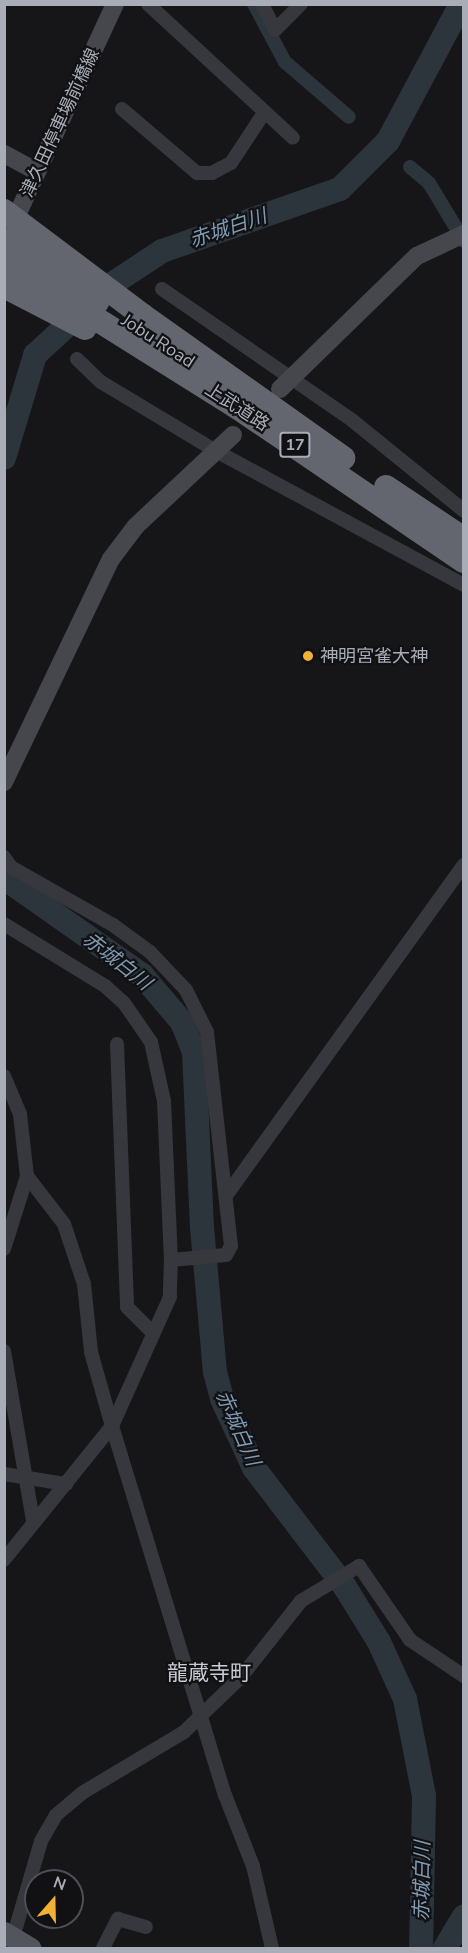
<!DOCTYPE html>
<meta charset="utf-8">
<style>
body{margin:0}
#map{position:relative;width:468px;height:1953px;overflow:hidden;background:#161618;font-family:"Nunito Sans","Noto Sans JP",sans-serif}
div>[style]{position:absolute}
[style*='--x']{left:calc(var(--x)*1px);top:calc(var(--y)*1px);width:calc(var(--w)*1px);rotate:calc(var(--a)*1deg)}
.canal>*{height:14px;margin:-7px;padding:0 7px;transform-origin:7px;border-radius:7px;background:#2c353c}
.river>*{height:24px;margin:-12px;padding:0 12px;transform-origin:12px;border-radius:12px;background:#2c353c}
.street>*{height:14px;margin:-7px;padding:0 7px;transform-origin:7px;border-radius:7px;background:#37383d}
.secondary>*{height:18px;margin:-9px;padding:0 9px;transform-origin:9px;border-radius:9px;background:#45474d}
.primary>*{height:21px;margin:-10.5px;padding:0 10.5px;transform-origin:10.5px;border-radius:10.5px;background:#53555c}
.highway>*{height:24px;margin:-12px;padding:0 12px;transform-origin:12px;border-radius:12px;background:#63666e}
.highway-bridge>*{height:24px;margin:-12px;padding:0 12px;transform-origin:12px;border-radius:12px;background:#63666e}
.dots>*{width:16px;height:16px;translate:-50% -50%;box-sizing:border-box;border:3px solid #111113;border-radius:50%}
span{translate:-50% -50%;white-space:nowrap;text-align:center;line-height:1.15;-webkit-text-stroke:4.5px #111113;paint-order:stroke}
.shield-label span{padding:2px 4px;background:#111113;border:2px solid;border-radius:4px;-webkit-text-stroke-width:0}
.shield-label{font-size:16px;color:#a8adb8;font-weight:700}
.street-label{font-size:18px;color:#a8adb8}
.poi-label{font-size:18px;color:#a8adb8}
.left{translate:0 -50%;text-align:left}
.water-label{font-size:20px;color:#7f9bb3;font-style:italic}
.quarter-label{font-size:21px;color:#c9ccd4}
.frame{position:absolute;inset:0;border:6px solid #a8adb8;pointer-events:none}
.north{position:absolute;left:24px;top:1869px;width:60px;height:60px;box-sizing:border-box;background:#111113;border:2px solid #4d4f55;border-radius:50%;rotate:20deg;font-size:16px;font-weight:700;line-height:24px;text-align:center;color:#a8adb8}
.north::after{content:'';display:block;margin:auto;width:21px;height:27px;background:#f2b134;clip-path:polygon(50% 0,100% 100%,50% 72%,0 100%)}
</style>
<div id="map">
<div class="canal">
<i style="--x:254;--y:4;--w:66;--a:61.9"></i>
<i style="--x:285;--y:62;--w:84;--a:40.7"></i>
<i style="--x:410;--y:167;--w:25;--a:40"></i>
<i style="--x:429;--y:183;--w:68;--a:58.9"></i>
</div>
<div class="river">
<i style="--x:4;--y:458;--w:108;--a:-73.2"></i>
<i style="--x:35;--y:355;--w:105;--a:-42.7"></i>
<i style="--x:112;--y:284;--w:60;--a:-33.4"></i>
<i style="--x:162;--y:251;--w:188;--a:-19.2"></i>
<i style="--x:340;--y:189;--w:68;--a:-45"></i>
<i style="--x:388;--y:141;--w:155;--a:-61.9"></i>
<i style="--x:4;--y:878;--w:169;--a:35.1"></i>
<i style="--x:142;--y:975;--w:62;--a:49.6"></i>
<i style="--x:182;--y:1022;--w:32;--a:68"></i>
<i style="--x:194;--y:1052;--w:175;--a:87.4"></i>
<i style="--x:202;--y:1227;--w:146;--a:84.9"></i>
<i style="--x:215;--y:1372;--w:28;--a:75"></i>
<i style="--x:222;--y:1399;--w:76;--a:65.1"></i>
<i style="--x:254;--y:1468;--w:150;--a:52.6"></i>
<i style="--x:345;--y:1587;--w:65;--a:58.3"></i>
<i style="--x:379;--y:1642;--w:63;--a:65.5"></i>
<i style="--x:405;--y:1699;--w:99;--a:78.9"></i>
<i style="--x:424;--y:1796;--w:152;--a:91.1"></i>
<i style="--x:445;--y:1948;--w:37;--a:-59"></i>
</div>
<div class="street">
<i style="--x:148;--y:4;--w:197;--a:42.7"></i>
<i style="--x:262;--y:4;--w:29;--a:63"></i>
<i style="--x:275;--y:30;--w:37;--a:-45"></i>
<i style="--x:122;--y:109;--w:99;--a:40.5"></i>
<i style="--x:197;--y:173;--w:15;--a:0"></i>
<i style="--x:212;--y:173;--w:21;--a:-28"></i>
<i style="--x:231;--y:163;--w:60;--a:-56.6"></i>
<i style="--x:162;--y:289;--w:232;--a:34.6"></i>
<i style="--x:353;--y:421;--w:143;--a:39"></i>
<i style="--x:77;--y:359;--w:33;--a:44"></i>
<i style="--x:101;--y:382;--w:134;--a:31"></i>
<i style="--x:216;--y:451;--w:282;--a:28.4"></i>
<i style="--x:4;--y:857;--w:12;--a:55"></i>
<i style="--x:11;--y:867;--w:117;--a:29.6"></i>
<i style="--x:113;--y:925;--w:46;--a:36.1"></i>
<i style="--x:150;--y:952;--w:52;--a:46.5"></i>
<i style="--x:186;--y:990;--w:47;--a:63.4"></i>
<i style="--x:207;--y:1032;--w:215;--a:83.6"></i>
<i style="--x:231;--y:1246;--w:10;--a:119"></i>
<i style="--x:226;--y:1255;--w:55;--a:174.8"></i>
<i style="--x:4;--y:924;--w:119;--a:31.5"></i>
<i style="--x:105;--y:986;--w:25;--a:42"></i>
<i style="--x:124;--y:1003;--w:47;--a:55.3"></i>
<i style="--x:151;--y:1042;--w:60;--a:77.6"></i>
<i style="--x:164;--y:1101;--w:159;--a:87.5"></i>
<i style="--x:171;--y:1260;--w:37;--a:92"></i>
<i style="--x:170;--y:1297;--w:141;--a:114.2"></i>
<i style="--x:112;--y:1426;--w:172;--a:128.9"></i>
<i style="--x:117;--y:1044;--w:263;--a:87.8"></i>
<i style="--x:127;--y:1307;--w:35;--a:45"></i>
<i style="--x:4;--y:1076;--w:41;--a:67.2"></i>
<i style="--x:20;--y:1114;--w:62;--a:83.6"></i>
<i style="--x:27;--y:1176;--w:61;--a:52.4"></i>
<i style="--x:64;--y:1224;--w:63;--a:71.6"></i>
<i style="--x:84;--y:1284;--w:68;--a:84.1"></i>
<i style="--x:91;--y:1352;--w:77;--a:74.2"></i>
<i style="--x:112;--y:1426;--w:386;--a:73"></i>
<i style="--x:225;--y:1795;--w:76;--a:68.5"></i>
<i style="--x:253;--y:1866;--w:84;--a:77"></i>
<i style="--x:228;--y:1193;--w:404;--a:-54.3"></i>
<i style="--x:4;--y:1249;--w:77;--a:-72.5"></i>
<i style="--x:4;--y:1351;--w:172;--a:80.3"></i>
<i style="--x:4;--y:1474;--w:63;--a:9.2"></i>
<i style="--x:10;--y:1948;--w:111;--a:-73.8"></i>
<i style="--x:41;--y:1841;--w:30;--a:-60"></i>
<i style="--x:56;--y:1815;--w:34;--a:-40"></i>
<i style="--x:82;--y:1793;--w:119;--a:-30.9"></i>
<i style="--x:184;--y:1732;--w:79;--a:-44"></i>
<i style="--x:241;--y:1677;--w:97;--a:-51.7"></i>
<i style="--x:301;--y:1601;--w:68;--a:-31.1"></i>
<i style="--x:359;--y:1566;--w:90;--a:55.4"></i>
<i style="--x:410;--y:1640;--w:65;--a:33.7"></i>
<i style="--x:103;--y:1948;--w:33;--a:-63"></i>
<i style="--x:118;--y:1919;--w:29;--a:16"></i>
</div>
<div class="secondary">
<i style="--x:4;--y:154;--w:36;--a:28"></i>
<i style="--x:11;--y:228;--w:247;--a:-65.1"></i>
<i style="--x:280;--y:389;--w:191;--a:-44.2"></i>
<i style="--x:417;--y:256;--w:52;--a:-25.1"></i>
<i style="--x:4;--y:782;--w:247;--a:-64.4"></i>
<i style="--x:111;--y:559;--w:41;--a:-52.9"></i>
<i style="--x:136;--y:526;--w:133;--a:-43.2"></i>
</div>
<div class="primary">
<i style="--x:4;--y:1932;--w:31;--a:31"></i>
</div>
<div class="highway">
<i style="--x:4;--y:261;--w:275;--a:32.1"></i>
<i style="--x:237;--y:407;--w:274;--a:34.2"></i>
<i style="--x:4;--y:286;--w:91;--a:27.4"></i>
<i style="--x:142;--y:315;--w:247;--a:35.4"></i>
<i style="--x:386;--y:487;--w:94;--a:33.7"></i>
</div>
<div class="highway-bridge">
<i style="--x:4;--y:211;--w:173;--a:37"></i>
<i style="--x:4;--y:240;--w:112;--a:33.7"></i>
</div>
<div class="dots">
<i style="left:308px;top:656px;background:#f2b134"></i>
</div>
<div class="shield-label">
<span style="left:295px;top:445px">17</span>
</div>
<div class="street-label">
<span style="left:60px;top:123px;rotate:-65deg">津久田停車場前橋線</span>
<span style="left:158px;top:341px;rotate:33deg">Jobu Road</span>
<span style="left:237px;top:407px;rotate:33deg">上武道路</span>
</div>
<div class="poi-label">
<span class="left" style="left:320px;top:656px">神明宮雀大神</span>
</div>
<div class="water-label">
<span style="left:228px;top:228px;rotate:-19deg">赤城白川</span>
<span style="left:117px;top:961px;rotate:38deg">赤城白川</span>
<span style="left:238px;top:1428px;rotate:66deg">赤城白川</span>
<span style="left:422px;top:1881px;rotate:-89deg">赤城白川</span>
</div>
<div class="quarter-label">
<span style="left:209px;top:1673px">龍蔵寺町</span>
</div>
<div class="frame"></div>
<div class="north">N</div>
</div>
